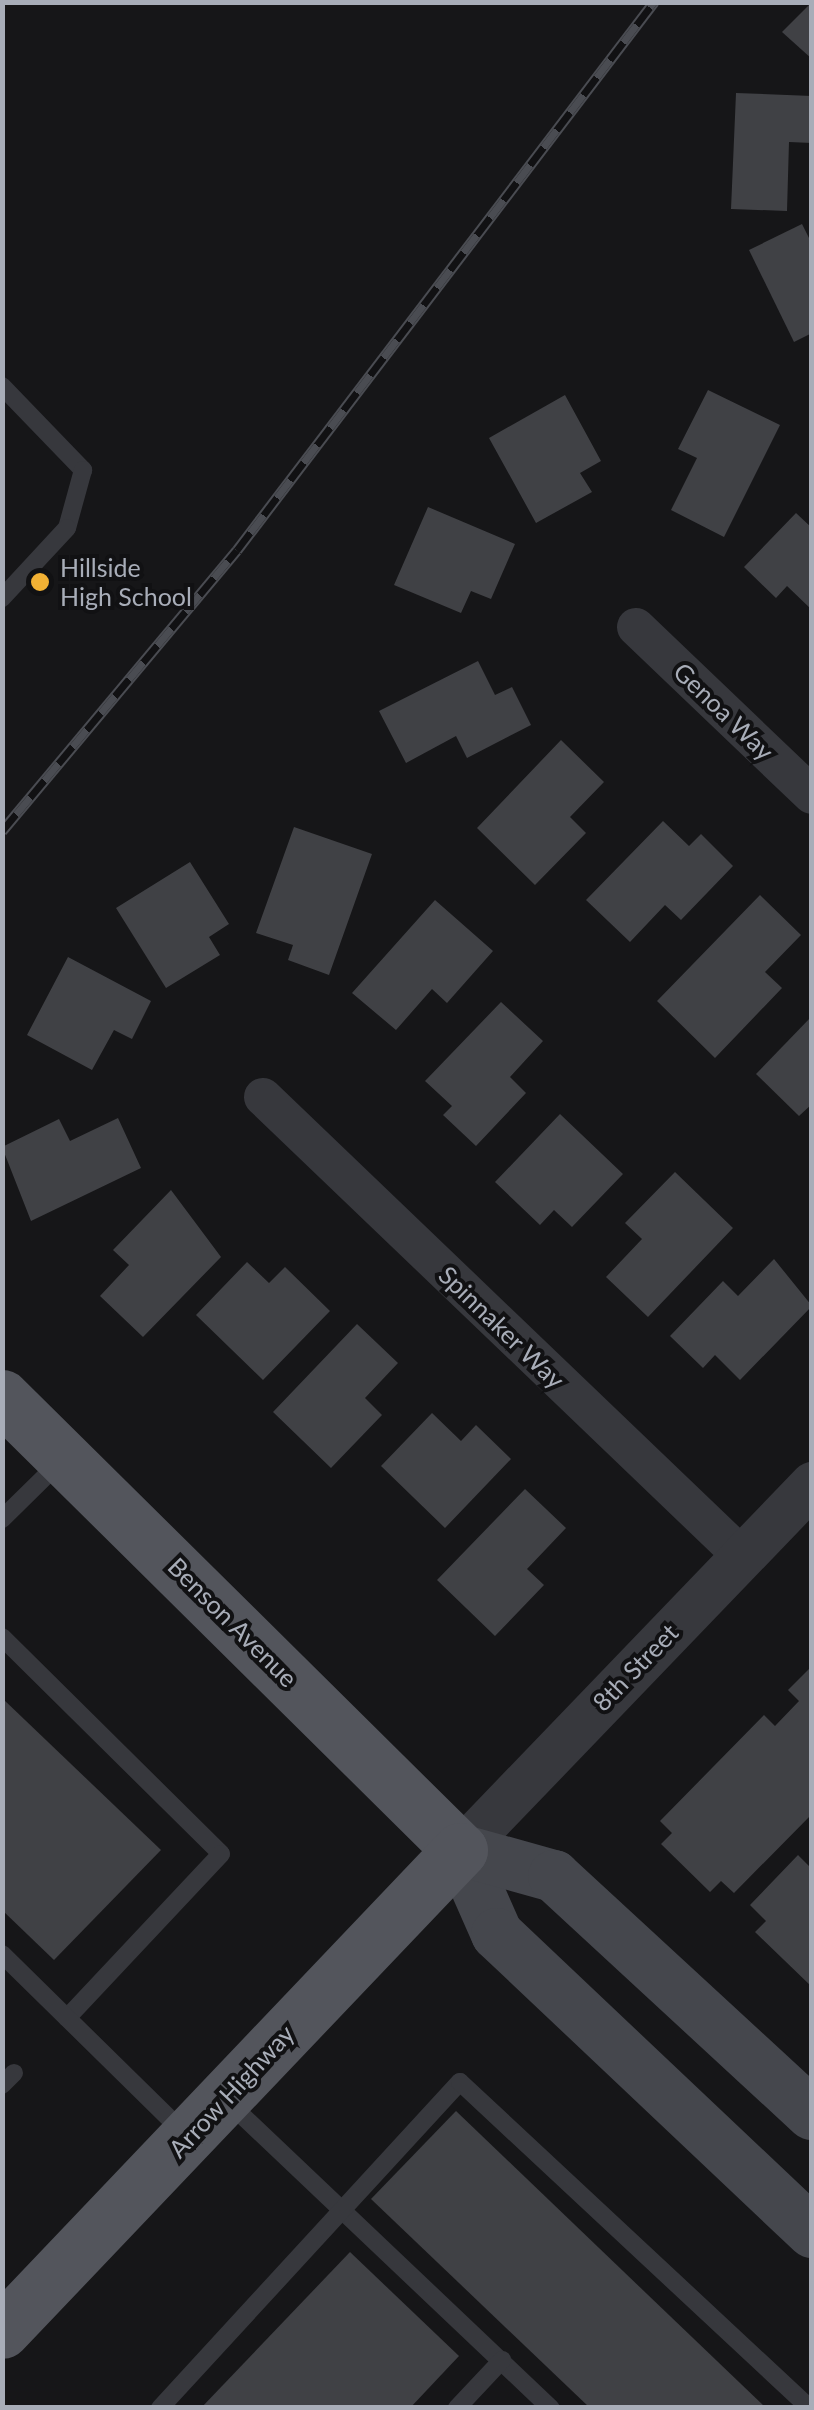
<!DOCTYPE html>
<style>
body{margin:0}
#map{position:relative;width:814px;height:2410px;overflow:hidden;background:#161618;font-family:Lato,sans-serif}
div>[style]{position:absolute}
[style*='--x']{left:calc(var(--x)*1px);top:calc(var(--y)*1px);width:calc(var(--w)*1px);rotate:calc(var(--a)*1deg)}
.building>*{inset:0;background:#404145}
.service>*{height:18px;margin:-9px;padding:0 9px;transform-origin:9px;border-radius:9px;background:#37383d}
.minor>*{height:38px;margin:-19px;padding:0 19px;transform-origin:19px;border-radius:19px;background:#37383d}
.tertiary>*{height:45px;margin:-22.5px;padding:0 22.5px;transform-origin:22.5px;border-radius:22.5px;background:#37383d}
.secondary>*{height:52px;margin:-26px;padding:0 26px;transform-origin:26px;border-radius:26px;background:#45474d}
.primary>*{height:55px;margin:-27.5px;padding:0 27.5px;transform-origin:27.5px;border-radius:27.5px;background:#53555c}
.rail>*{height:11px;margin-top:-5.5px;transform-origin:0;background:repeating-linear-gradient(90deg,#111113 0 22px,#4a4c52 0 44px);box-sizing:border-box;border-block:2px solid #4a4c52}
.dots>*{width:28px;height:28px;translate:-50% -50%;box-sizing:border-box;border:5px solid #111113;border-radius:50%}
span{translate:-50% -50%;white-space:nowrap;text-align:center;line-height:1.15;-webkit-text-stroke:8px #111113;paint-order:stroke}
.poi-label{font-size:25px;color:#a8adb8}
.left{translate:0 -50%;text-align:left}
.street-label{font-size:25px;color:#a8adb8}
.frame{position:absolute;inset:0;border:5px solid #a8adb8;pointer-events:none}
</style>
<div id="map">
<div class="building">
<i style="clip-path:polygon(812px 2px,812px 59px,782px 32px)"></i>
<i style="clip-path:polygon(736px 93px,812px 96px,812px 143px,789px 142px,787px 211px,731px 209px)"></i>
<i style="clip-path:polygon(802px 224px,812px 244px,812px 333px,794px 342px,749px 250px)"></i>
<i style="clip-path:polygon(708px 390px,780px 425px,724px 537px,671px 510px,697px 458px,678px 449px)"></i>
<i style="clip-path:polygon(565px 395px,601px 461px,580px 473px,592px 492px,536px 523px,489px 438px)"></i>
<i style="clip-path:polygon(428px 507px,515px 544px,491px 599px,471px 591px,461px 613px,394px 585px)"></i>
<i style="clip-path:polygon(796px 513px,812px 528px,812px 610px,787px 586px,776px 598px,744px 567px)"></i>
<i style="clip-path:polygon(478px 661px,495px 695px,512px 687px,531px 725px,467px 758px,456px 736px,406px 763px,379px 711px)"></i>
<i style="clip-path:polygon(561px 740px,604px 782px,570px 817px,586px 833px,535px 885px,477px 828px)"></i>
<i style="clip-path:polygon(663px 821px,689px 846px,701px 834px,733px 866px,681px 920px,665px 905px,630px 942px,586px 900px)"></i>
<i style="clip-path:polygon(294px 827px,372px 854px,329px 975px,288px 960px,293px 945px,256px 933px)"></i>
<i style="clip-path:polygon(190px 862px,229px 924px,209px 937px,220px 955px,166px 988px,116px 908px)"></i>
<i style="clip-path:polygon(760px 895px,801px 935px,765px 972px,782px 988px,715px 1058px,657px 1001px)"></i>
<i style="clip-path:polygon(435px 900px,493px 951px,447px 1003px,432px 989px,396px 1030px,352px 993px)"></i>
<i style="clip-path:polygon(68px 957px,151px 1001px,132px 1039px,114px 1030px,92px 1070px,27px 1035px)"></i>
<i style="clip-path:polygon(501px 1002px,543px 1041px,510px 1077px,526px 1093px,476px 1146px,443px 1115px,452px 1106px,425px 1081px)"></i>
<i style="clip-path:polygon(812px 1016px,812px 1104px,799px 1116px,756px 1074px)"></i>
<i style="clip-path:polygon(560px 1114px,623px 1174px,572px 1227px,554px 1210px,540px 1225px,495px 1182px)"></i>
<i style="clip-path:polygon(118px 1118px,141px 1168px,31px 1221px,2px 1147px,59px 1119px,70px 1141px)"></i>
<i style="clip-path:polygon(675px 1172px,733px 1228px,648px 1317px,606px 1277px,642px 1239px,625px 1223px)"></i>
<i style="clip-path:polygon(171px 1190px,221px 1257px,143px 1337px,100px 1296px,129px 1265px,113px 1250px)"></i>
<i style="clip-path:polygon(774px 1259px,812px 1306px,740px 1380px,715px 1355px,703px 1368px,670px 1336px,723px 1281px,738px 1296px)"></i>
<i style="clip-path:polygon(247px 1262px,269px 1283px,285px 1267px,330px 1311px,263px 1380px,196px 1315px)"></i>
<i style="clip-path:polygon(357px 1324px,398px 1363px,365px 1398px,382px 1415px,331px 1468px,273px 1412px)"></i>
<i style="clip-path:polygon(432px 1413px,461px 1441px,476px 1425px,511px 1459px,445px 1528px,381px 1466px)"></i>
<i style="clip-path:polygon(525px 1489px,566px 1528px,527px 1569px,544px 1585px,495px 1636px,437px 1580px)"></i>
<i style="clip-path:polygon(812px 1666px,812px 1814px,734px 1893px,721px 1881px,710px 1892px,661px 1844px,672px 1833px,660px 1821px,764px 1715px,775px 1726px,799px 1701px,788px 1690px)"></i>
<i style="clip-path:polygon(2px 1698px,161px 1850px,54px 1960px,2px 1910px)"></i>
<i style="clip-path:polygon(798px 1855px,812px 1869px,812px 1987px,755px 1932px,766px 1921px,750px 1905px)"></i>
<i style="clip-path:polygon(456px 2111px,766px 2408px,590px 2408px,371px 2199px)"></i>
<i style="clip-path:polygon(350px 2252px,459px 2356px,410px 2408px,201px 2408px)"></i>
</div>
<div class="service">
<i style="--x:2;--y:386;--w:117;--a:46"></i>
<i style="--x:83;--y:470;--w:60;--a:105.4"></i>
<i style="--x:67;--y:528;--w:96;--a:132.9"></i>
<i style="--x:2;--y:1519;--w:80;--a:-44.5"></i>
<i style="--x:2;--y:1637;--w:308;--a:44.7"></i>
<i style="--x:221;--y:1854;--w:225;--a:133.2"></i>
<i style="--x:2;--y:1954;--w:255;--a:44.5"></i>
<i style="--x:2;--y:2085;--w:17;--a:-45"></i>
<i style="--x:228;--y:2102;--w:445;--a:43.5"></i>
<i style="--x:160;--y:2408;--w:443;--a:-47.4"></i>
<i style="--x:460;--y:2082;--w:478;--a:43"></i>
<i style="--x:457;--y:2408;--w:66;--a:-46.8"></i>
</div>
<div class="minor">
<i style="--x:636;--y:627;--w:243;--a:43.7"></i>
<i style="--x:263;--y:1097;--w:663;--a:43.78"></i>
</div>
<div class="tertiary">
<i style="--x:460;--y:1850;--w:508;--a:-46.12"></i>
</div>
<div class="secondary">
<i style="--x:460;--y:1850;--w:92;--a:66.2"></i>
<i style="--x:497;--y:1934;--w:434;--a:43.4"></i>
<i style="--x:460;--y:1850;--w:98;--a:15.5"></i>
<i style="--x:554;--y:1876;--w:351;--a:42.7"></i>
</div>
<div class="primary">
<i style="--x:2;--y:1397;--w:644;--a:44.69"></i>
<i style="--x:460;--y:1850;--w:664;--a:133.6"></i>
</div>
<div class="rail">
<i style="--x:2;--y:831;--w:366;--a:-50.1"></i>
<i style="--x:237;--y:550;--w:689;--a:-52.73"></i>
</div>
<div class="dots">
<i style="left:40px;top:582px;background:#f2b134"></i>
</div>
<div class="poi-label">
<span class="left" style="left:60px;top:582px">Hillside<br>High School</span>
</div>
<div class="street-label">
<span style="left:724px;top:711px;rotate:44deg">Genoa Way</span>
<span style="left:502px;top:1327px;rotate:44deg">Spinnaker Way</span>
<span style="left:233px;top:1622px;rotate:45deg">Benson Avenue</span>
<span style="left:635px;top:1667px;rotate:-46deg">8th Street</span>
<span style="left:231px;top:2091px;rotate:-47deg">Arrow Highway</span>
</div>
<div class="frame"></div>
</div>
